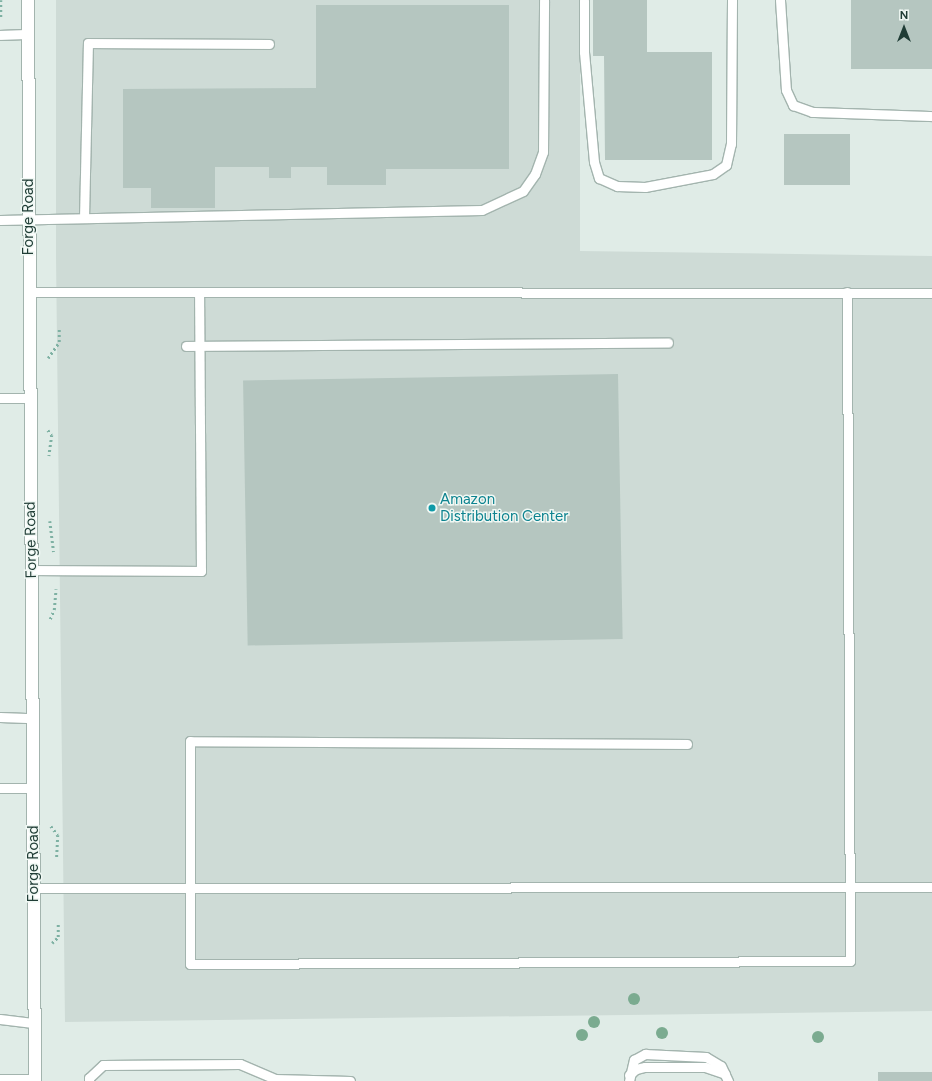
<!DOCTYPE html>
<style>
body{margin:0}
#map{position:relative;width:932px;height:1081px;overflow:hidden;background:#e0ece7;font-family:Figtree,sans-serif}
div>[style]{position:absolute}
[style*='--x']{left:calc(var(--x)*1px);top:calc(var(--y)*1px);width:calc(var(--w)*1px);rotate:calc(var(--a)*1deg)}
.built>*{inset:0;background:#cedbd6}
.building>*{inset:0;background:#b5c6c0;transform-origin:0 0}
.path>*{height:2.5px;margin-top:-1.25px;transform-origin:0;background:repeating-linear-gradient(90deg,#7eb1a3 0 2px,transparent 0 5px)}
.roads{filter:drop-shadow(1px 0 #a3b4ae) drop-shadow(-1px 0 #a3b4ae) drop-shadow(0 1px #a3b4ae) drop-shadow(0 -1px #a3b4ae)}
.lane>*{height:9px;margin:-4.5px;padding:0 4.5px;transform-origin:4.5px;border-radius:4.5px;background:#fff}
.secondary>*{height:12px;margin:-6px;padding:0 6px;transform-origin:6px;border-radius:6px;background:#fff}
.trees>*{width:12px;height:12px;margin:-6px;border-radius:50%;background:#7bab90}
.dots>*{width:11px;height:11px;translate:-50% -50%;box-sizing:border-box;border:2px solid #f0f8f4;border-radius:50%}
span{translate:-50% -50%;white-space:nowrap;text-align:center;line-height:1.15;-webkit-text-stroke:3px #f0f8f4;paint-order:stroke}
.street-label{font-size:15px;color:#203d36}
.culture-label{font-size:15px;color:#0d838f}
.left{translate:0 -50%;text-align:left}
.north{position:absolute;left:884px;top:8px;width:40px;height:40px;-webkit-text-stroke:3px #f0f8f4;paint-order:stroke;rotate:0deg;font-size:11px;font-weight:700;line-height:16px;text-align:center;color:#203d36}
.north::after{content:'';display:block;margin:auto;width:14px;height:18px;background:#203d36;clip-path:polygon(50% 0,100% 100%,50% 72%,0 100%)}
</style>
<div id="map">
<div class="built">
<i style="clip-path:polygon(56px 0,580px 0,580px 251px,932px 256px,932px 1011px,65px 1022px,56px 257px)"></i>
</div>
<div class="building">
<i style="clip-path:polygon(593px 0,647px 0,647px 52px,712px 52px,712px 160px,605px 160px,604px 56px,593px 56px)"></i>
<i style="left:851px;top:0;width:81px;height:69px"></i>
<i style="clip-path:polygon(316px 5px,509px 5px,509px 169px,386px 169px,386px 185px,327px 185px,327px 167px,291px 167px,291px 178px,269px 178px,269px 167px,215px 167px,215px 208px,151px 208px,151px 188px,123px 188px,123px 89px,316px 88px)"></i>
<i style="left:850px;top:134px;width:51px;height:66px;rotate:90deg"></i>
<i style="left:618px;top:374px;width:265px;height:375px;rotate:89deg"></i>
<i style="left:932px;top:1072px;width:9px;height:54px;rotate:90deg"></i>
</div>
<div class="path">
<i style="--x:1;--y:0;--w:19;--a:90"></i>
<i style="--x:48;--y:358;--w:19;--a:-55"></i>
<i style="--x:59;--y:342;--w:15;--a:-90"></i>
<i style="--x:48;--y:430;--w:6;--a:51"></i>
<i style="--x:52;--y:435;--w:21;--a:98"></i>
<i style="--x:50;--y:521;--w:31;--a:83"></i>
<i style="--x:50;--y:619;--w:10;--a:-66"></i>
<i style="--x:54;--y:610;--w:21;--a:-85"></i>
<i style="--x:51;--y:826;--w:11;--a:52"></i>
<i style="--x:58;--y:835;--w:22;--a:93"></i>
<i style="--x:52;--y:943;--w:8;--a:-45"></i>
<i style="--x:58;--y:937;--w:15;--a:-90"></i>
</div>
<div class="roads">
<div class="lane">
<i style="--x:584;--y:0;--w:52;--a:90"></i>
<i style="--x:584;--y:52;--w:110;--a:84.8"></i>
<i style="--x:594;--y:162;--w:17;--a:73"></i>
<i style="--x:599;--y:178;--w:20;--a:24"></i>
<i style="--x:617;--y:186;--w:28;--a:2"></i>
<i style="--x:645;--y:187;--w:69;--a:-10.8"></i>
<i style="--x:713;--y:174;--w:16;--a:-35"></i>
<i style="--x:726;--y:165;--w:22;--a:-77"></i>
<i style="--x:731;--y:144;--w:144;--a:-89.6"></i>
<i style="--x:780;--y:0;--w:90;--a:86.2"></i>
<i style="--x:786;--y:90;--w:17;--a:65"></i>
<i style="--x:793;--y:105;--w:20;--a:20"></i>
<i style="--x:812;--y:112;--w:120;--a:1.9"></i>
<i style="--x:0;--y:35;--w:28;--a:-2"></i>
<i style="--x:84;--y:218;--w:175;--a:-88.7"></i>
<i style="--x:88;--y:43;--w:181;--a:0.3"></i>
<i style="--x:0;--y:220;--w:482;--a:-1.2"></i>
<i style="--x:482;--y:210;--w:45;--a:-24.9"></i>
<i style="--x:523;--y:191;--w:21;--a:-55"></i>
<i style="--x:535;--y:174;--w:23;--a:-70"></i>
<i style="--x:543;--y:152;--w:152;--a:-89.6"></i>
<i style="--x:30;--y:292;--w:902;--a:0.06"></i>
<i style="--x:186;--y:346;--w:482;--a:-0.4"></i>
<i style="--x:0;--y:398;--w:30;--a:0"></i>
<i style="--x:32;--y:570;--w:169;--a:0.3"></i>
<i style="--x:201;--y:571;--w:279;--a:-90.4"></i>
<i style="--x:0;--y:717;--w:33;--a:2"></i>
<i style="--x:687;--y:744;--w:497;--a:-179.7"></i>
<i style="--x:190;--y:741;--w:223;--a:90"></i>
<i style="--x:190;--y:964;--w:660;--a:-0.26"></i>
<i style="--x:850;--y:961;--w:669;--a:-90.26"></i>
<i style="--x:0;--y:788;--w:33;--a:0"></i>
<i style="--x:34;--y:888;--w:898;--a:-0.06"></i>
<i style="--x:0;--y:1019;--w:35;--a:7"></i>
<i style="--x:629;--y:1075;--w:9;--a:-41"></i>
<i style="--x:636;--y:1069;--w:9;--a:-13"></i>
<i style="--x:645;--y:1067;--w:60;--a:0"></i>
<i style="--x:705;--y:1067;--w:21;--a:19"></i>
<i style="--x:0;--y:1079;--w:35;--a:0"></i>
<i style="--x:89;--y:1081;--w:3;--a:-90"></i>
<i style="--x:89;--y:1078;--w:19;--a:-43"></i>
<i style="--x:103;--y:1065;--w:137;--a:-0.4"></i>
<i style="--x:240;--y:1064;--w:38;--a:23"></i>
<i style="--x:275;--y:1079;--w:75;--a:1.5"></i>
<i style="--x:629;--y:1081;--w:22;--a:-77"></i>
<i style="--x:634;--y:1060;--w:13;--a:-29"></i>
<i style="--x:645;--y:1054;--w:61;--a:2.8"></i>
<i style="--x:706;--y:1057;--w:17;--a:31"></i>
<i style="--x:721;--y:1066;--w:17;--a:65"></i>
</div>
<div class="secondary">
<i style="--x:28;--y:0;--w:1081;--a:89.63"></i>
</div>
</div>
<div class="trees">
<i style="left:634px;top:999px"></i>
<i style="left:594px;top:1022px"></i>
<i style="left:662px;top:1033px"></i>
<i style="left:582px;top:1035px"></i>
<i style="left:818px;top:1037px"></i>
</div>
<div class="dots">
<i style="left:432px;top:508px;background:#0f9aa8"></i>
</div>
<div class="street-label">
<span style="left:29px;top:217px;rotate:-90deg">Forge Road</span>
<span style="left:31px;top:540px;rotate:-91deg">Forge Road</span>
<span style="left:34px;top:864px;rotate:-90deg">Forge Road</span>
</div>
<div class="culture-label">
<span class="left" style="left:440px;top:508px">Amazon<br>Distribution Center</span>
</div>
<div class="north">N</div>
</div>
